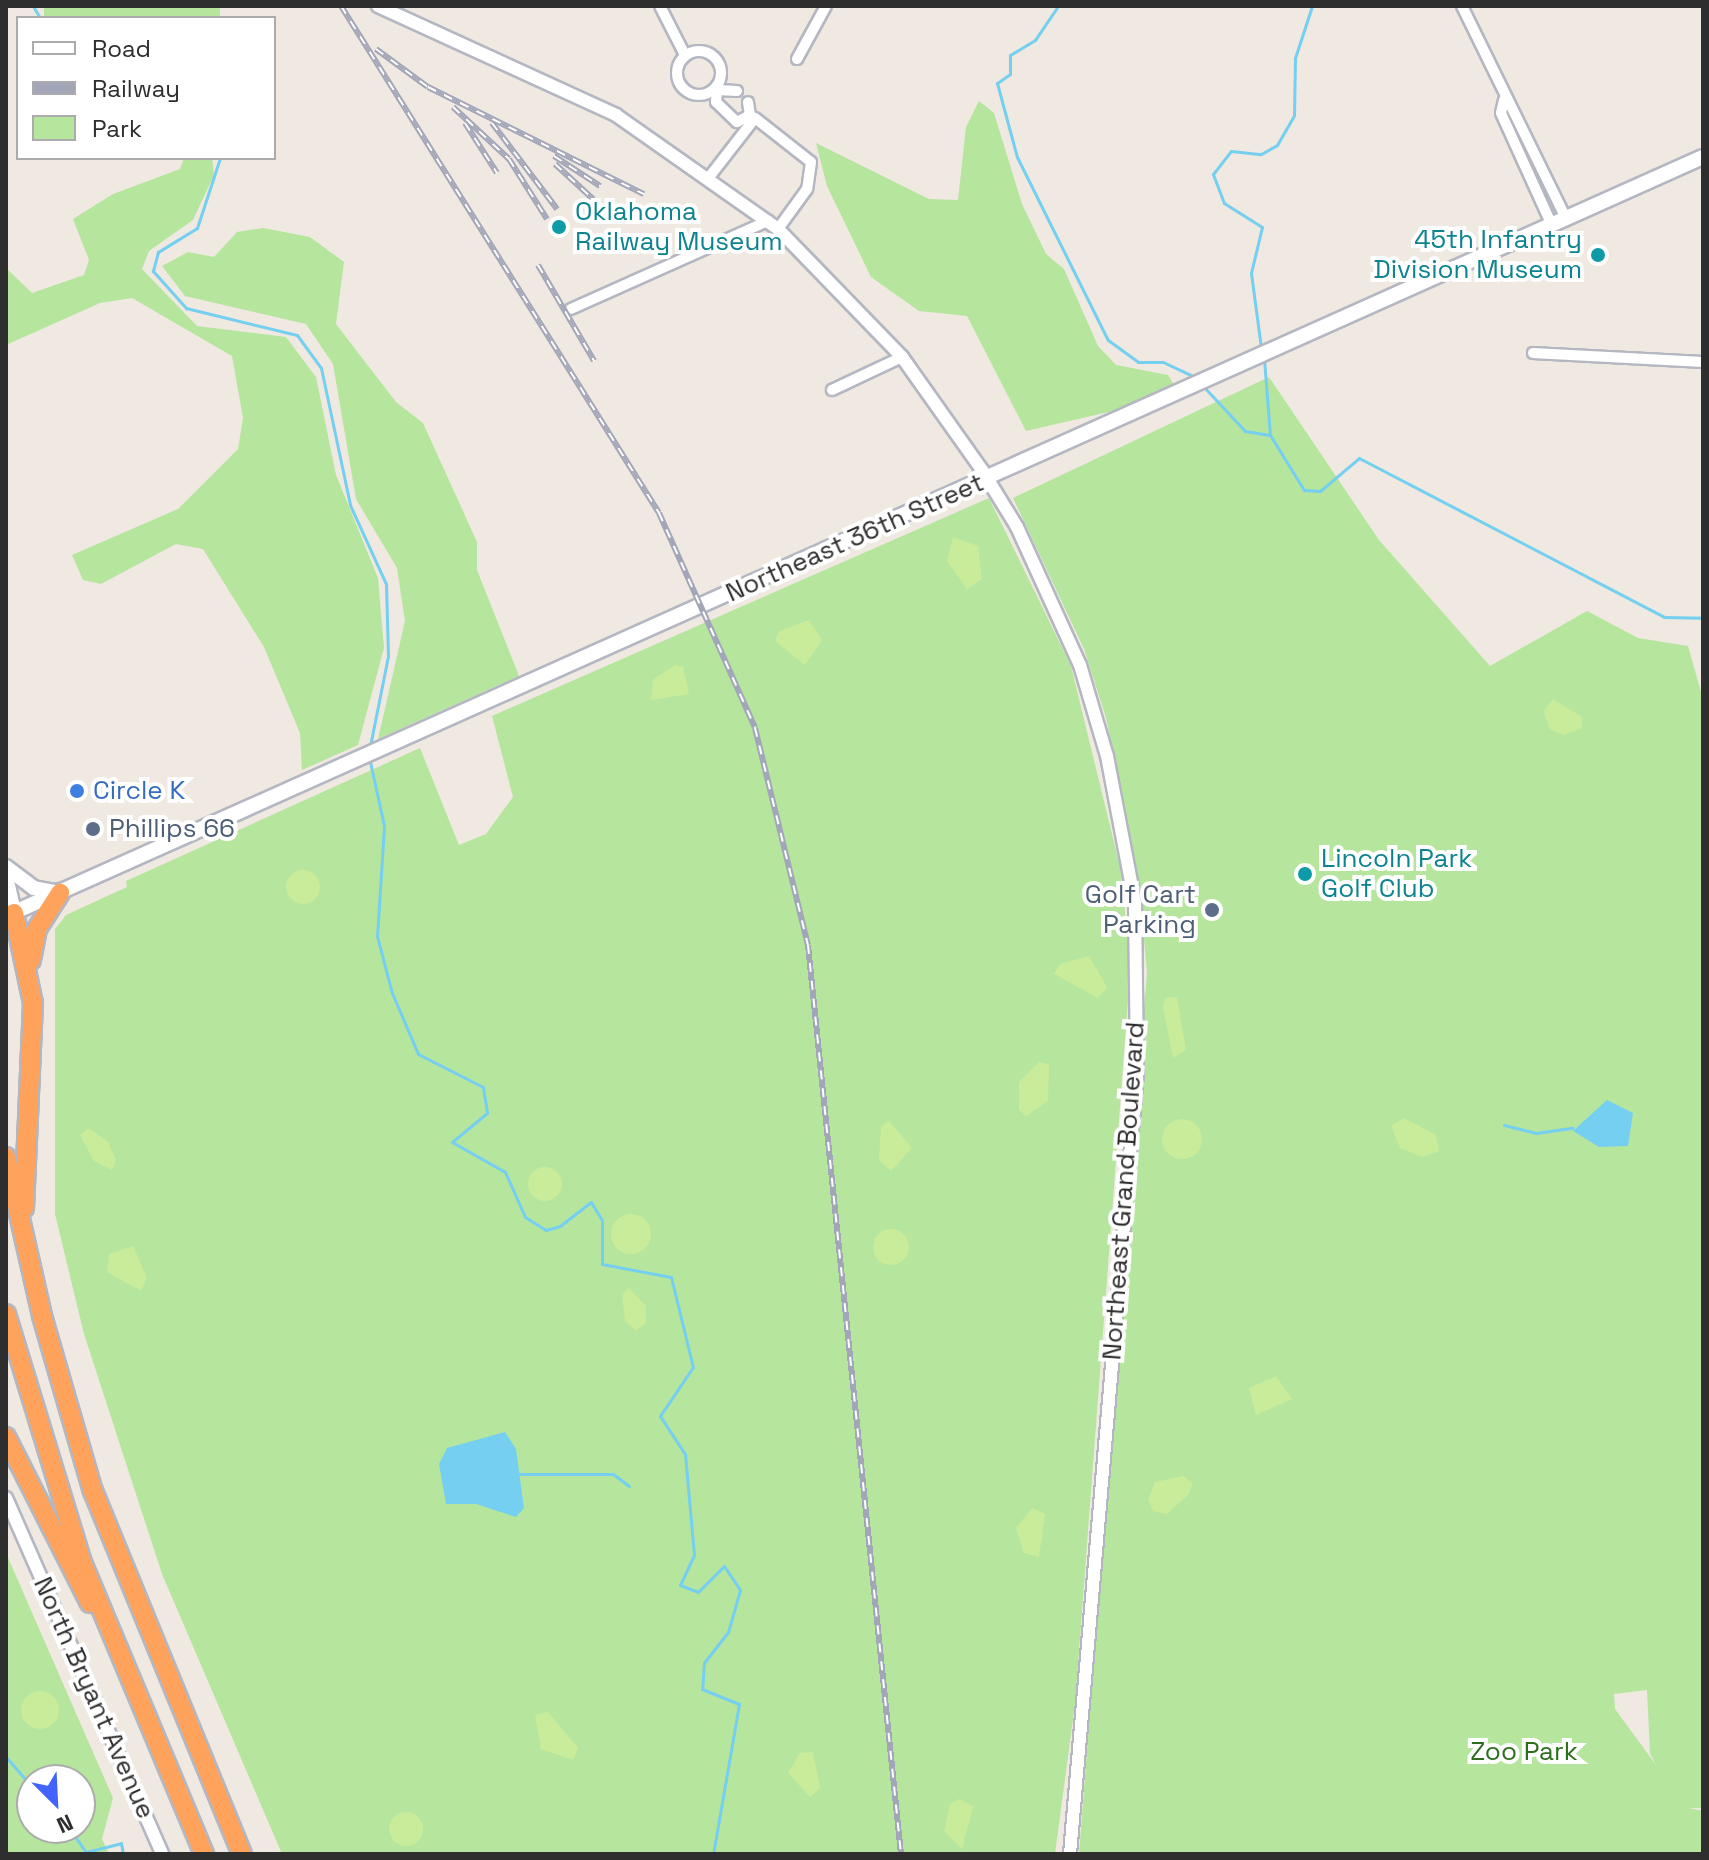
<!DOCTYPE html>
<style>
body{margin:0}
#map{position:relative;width:1709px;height:1860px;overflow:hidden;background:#efe9e1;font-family:"Space Grotesk",sans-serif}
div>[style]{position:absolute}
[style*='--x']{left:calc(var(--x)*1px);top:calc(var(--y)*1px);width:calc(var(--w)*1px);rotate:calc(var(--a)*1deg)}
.green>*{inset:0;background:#b6e59e;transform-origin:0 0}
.pitch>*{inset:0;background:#c9ec9a}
.round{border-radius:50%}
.water>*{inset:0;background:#75cff0}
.stream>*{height:3px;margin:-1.5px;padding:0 1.5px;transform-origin:1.5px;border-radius:1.5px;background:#75cff0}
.roads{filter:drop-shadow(2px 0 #b4b7c1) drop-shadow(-2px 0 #b4b7c1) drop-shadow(0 2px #b4b7c1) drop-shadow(0 -2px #b4b7c1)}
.minor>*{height:10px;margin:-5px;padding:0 5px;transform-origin:5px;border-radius:5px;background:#fff}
.minor>.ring{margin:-5px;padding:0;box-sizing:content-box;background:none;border:10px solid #fff;border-radius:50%}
.tertiary>*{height:12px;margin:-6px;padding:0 6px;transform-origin:6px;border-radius:6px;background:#fff}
.secondary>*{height:14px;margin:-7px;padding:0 7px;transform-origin:7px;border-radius:7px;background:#fff}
.motorway>*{height:18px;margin:-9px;padding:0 9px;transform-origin:9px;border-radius:9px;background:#ffa35c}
.rail>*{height:6px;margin-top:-3px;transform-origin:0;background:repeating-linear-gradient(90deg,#fff 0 9px,#a3a6b8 0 18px);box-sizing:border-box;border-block:2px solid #a3a6b8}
.dots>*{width:22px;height:22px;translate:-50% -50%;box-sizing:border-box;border:4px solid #fff;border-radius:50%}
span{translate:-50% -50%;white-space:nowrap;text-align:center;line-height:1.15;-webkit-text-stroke:8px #fff;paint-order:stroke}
.culture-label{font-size:26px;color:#0d838f}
.left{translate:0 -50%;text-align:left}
.right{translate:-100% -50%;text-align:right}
.street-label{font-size:26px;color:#2e2e2e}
.shop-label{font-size:26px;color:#366cbe}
.service-label{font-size:26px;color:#4e5e75}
.park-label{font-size:26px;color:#2c6e1b}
.frame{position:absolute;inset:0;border:8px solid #2e2e2e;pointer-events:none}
.legend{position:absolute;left:16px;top:16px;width:260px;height:144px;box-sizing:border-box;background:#fff;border:2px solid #ababab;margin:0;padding:10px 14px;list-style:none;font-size:24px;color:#2e2e2e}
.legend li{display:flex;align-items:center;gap:16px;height:40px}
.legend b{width:40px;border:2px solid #ababab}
.north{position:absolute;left:16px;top:1764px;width:80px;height:80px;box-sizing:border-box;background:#fff;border:2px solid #ababab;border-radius:50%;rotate:156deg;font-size:22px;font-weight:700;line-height:32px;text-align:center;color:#2e2e2e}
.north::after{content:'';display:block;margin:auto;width:28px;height:36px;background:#4264fb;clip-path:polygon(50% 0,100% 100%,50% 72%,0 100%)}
</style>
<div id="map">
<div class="green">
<i style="left:44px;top:6px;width:176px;height:14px"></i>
<i style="clip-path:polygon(979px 101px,994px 113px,1022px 204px,1046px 254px,1064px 269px,1098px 346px,1116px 365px,1168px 375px,1174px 385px,1117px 410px,1026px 431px,967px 316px,919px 311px,871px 277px,827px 186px,816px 143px,929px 199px,958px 200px,966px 127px)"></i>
<i style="clip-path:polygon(184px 158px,212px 158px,214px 175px,193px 220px,149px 251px,142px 269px,197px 326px,286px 337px,316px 377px,336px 475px,378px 578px,384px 648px,358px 745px,302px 770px,300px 733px,264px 647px,203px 549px,176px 544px,101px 584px,83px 580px,72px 555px,178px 509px,238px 449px,243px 418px,232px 356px,132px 298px,100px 303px,6px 345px,6px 268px,32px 293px,84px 275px,89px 260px,73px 219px,113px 194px,180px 169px)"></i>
<i style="clip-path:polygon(263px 228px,310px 237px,344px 262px,336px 324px,396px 402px,423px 423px,477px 542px,477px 570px,519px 676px,378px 739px,405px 621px,397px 568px,356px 499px,333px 364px,306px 324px,185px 296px,162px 266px,188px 252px,214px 257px,237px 232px)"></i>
<i style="clip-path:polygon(evenodd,1269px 377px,1379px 540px,1490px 666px,1587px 611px,1638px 638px,1688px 646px,1703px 699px,1703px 1808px,1689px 1808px,1703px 1811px,1703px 1854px,1079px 1854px,1147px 972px,1138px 876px,1106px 718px,1084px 649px,1013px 498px,1269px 377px,1647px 1690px,1650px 1753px,1656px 1765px,1615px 1709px,1614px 1694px,1647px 1690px)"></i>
<i style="clip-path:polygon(989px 498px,1071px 666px,1122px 875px,1130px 974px,1075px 1704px,1055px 1854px,282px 1854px,162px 1574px,84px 1334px,55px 1214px,55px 929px,66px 915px,127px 887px,126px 881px,420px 748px,459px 845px,486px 834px,513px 797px,492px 716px)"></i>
<i style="clip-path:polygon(evenodd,6px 1553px,113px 1798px,102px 1839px,109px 1854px,6px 1854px,6px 1553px,32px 1780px,80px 1780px,80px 1828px,32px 1828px,32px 1780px)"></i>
</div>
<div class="pitch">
<i style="clip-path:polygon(953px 537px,978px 546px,982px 579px,967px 589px,947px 561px)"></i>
<i style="clip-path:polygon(809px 620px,822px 640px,805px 665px,775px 641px,779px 631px)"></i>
<i style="clip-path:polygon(675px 665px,683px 667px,689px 694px,651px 700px,653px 680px)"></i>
<i style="clip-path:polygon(1553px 699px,1582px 717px,1582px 728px,1563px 735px,1550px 729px,1543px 711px)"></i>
<i class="round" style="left:286px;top:870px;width:34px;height:34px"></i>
<i style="clip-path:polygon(1089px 956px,1107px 987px,1098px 998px,1054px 974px,1060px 964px)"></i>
<i style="clip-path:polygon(1177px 997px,1186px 1050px,1173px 1058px,1163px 1007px,1165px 998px)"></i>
<i style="clip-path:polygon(1039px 1062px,1049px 1064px,1048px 1101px,1026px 1116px,1019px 1110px,1019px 1082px)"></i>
<i style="clip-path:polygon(1404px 1118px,1436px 1135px,1439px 1151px,1422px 1157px,1400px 1148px,1391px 1126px)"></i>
<i class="round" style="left:1162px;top:1119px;width:40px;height:40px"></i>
<i style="clip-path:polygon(889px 1121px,912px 1148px,891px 1171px,879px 1160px,881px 1126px)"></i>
<i style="clip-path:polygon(89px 1128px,108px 1142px,116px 1160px,112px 1170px,94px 1161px,80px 1135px)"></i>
<i class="round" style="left:528px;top:1167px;width:34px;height:34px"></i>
<i class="round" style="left:611px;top:1214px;width:40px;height:40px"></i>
<i class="round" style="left:873px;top:1229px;width:36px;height:36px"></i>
<i style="clip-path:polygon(133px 1246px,147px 1278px,141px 1291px,107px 1272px,109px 1254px)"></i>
<i style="clip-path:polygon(629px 1288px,646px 1306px,646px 1323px,636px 1331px,625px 1321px,622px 1294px)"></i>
<i style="clip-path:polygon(1276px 1376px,1292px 1399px,1256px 1415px,1249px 1388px)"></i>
<i style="clip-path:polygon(1184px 1476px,1193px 1484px,1188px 1495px,1167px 1514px,1153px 1511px,1148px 1499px,1155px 1482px)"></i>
<i style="clip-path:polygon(1032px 1508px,1045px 1514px,1039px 1557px,1024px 1553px,1016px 1528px)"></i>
<i class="round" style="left:21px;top:1691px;width:38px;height:38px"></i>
<i style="clip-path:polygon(548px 1712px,578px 1748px,573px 1760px,541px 1749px,535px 1715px)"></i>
<i style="clip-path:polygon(813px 1752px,820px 1788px,810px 1797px,788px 1773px,800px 1753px)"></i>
<i style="clip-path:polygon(959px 1799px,973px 1806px,962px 1849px,944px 1831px,950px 1804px)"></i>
<i class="round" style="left:389px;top:1812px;width:34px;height:34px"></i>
</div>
<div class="water">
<i style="clip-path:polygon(1607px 1100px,1633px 1113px,1628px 1146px,1599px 1147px,1573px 1131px)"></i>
<i style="clip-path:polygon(505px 1432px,516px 1449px,524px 1508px,516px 1517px,476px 1504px,446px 1504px,439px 1464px,447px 1448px)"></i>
</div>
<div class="stream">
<i style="--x:33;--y:6;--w:14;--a:60"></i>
<i style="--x:1058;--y:6;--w:41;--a:124.1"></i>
<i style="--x:1035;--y:40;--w:29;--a:149"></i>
<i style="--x:1010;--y:55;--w:19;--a:90"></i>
<i style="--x:1010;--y:74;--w:16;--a:145"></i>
<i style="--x:997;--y:83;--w:77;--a:74.9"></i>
<i style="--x:1017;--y:157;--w:204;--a:63.6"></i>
<i style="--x:1108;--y:340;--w:37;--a:36"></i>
<i style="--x:1138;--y:362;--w:25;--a:0"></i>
<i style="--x:1163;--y:362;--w:35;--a:25"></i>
<i style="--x:220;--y:158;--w:74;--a:108.2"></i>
<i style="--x:197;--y:228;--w:46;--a:148.4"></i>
<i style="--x:158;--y:252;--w:20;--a:105"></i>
<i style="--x:153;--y:271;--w:50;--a:48.3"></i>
<i style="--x:186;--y:308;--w:114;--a:13.7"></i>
<i style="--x:297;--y:335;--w:41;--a:54"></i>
<i style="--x:321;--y:368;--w:140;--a:78"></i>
<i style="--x:350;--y:505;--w:87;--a:65.5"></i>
<i style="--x:386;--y:584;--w:72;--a:88.4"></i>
<i style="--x:388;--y:656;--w:92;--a:101.3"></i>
<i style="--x:1261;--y:348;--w:76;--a:-97.6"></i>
<i style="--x:1251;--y:273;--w:47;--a:-76.6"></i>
<i style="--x:1262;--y:227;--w:45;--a:-147.7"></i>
<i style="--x:1224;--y:203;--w:31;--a:-111"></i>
<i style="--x:1213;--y:174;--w:29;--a:-52"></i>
<i style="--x:1231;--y:151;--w:30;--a:6"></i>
<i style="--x:1261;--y:154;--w:18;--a:-29"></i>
<i style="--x:1277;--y:145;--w:34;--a:-60"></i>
<i style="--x:1294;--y:115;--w:57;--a:-89"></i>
<i style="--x:1295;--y:58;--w:55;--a:-71.9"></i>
<i style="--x:1264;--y:359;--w:76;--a:85.5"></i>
<i style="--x:1270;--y:435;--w:65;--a:58.3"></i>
<i style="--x:1304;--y:490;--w:16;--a:4"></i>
<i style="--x:1320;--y:491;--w:51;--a:-40.2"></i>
<i style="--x:1359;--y:458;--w:344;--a:27.5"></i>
<i style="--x:1664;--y:617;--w:39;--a:1"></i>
<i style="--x:1203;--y:386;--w:62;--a:47"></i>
<i style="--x:1245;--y:431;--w:25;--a:9"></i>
<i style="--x:369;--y:757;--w:71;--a:77.7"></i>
<i style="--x:384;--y:826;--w:110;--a:93.6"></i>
<i style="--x:377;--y:936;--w:59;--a:75.3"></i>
<i style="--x:392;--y:993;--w:66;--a:66.9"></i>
<i style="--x:418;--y:1054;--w:73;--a:26.9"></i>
<i style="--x:483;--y:1087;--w:26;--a:81"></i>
<i style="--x:487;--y:1113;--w:45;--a:140.4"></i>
<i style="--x:452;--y:1142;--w:61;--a:29.5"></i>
<i style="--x:505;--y:1172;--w:49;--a:66"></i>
<i style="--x:525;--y:1217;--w:25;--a:32"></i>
<i style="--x:546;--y:1230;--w:15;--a:-16"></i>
<i style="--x:560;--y:1226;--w:39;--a:-38"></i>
<i style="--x:591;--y:1202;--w:21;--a:59"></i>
<i style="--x:602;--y:1220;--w:44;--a:90"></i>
<i style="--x:602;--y:1264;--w:70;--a:10.7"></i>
<i style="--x:671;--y:1277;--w:93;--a:76.3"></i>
<i style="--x:693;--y:1367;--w:59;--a:124"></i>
<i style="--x:660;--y:1416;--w:45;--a:56.7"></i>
<i style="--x:685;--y:1454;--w:101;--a:84.9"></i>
<i style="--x:694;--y:1555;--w:33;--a:115"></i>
<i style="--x:680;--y:1585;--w:19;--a:21"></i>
<i style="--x:698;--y:1592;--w:37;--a:-45"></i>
<i style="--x:724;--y:1566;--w:29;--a:56"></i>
<i style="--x:740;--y:1590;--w:44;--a:105.9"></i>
<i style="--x:728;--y:1632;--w:39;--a:128"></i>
<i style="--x:704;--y:1663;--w:26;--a:94"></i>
<i style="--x:702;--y:1689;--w:40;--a:22"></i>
<i style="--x:739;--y:1704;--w:152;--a:99.8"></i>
<i style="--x:1504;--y:1125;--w:33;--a:14"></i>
<i style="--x:1536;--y:1133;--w:37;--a:-8"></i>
<i style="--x:520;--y:1474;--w:93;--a:0"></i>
<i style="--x:613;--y:1474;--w:20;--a:37"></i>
<i style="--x:6;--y:1757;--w:40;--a:49"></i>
<i style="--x:69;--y:1828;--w:29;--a:55"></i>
<i style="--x:86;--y:1852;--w:36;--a:-14"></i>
<i style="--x:121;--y:1843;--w:11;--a:80"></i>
</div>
<div class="roads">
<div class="minor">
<i style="--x:660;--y:6;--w:55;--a:63"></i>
<i style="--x:1462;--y:6;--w:232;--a:63.9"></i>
<i class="ring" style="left:677px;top:51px;width:34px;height:34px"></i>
<i style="--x:797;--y:59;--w:60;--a:-61.3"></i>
<i style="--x:737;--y:91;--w:20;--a:-177"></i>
<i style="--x:717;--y:90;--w:12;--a:95"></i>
<i style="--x:716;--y:102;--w:29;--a:44"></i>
<i style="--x:737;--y:122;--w:15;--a:-28"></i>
<i style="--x:750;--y:115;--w:13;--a:-99"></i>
<i style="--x:1504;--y:100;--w:13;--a:103"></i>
<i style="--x:1501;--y:113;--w:119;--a:65.6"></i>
<i style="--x:710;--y:176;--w:73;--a:-52.2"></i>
<i style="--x:755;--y:118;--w:71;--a:38.2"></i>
<i style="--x:811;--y:162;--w:27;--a:98"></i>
<i style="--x:807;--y:189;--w:49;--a:125.9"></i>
<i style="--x:571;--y:309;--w:216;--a:-24.1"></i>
<i style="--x:1533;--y:353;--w:170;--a:3"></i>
<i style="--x:832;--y:390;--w:77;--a:-25.2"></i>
</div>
<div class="tertiary">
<i style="--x:378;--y:6;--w:262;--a:24.6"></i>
<i style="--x:616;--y:115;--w:198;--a:35.1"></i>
<i style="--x:778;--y:229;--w:178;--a:45.9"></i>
<i style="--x:902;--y:357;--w:138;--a:54.7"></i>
<i style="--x:982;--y:470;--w:67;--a:58.4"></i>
<i style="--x:1017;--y:527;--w:152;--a:65.5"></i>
<i style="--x:1080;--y:665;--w:95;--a:73.5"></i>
<i style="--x:1107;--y:756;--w:150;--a:79.2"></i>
<i style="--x:1135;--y:903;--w:171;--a:89.3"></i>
<i style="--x:1137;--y:1074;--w:783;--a:94.91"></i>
<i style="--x:6;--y:1498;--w:389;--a:66.3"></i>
</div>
<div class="secondary">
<i style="--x:6;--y:867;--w:35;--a:37"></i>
<i style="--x:34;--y:888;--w:26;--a:11"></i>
<i style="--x:6;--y:877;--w:37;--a:77"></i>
<i style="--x:6;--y:916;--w:1859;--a:-24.1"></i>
</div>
<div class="motorway">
<i style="--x:14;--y:913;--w:92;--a:78.1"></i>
<i style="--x:33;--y:1003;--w:205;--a:92.5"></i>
<i style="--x:31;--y:960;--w:32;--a:-79"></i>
<i style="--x:37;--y:929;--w:43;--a:-57.4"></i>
<i style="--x:6;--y:1157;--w:163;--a:77.2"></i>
<i style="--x:42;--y:1316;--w:182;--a:73.8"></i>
<i style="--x:93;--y:1491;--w:392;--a:67.7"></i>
<i style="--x:6;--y:1314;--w:257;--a:73"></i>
<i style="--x:81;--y:1560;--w:319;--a:67.3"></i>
<i style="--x:6;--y:1437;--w:186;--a:63.2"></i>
</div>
</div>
<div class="rail">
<i style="--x:341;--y:6;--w:598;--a:57.9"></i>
<i style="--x:659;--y:513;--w:235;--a:65.9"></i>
<i style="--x:755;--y:728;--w:223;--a:76.3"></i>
<i style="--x:808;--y:945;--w:914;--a:84.16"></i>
<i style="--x:376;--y:49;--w:64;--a:36.2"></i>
<i style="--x:428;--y:87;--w:241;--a:26.4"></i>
<i style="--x:453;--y:107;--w:76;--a:42.9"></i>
<i style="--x:509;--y:159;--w:71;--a:57.7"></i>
<i style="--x:465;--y:123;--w:59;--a:57.4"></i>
<i style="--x:492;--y:123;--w:108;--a:52.9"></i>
<i style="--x:554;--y:156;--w:55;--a:33.1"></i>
<i style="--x:555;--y:164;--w:52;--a:42.6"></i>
<i style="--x:538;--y:265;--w:111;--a:59.7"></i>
</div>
<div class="dots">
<i style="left:559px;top:227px;background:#0f9aa8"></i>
<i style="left:1598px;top:255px;background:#0f9aa8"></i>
<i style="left:77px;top:791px;background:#3f7fe0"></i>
<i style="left:93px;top:829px;background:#5c6f8a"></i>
<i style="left:1305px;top:874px;background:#0f9aa8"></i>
<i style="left:1212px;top:910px;background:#5c6f8a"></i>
</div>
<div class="culture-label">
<span class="left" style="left:575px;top:227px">Oklahoma<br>Railway Museum</span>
<span class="right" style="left:1582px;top:255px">45th Infantry<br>Division Museum</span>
<span class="left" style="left:1321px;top:874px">Lincoln Park<br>Golf Club</span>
</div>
<div class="street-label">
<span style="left:855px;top:538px;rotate:-24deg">Northeast 36th Street</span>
<span style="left:1124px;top:1191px;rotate:-86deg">Northeast Grand Boulevard</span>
<span style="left:94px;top:1698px;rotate:66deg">North Bryant Avenue</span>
</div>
<div class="shop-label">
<span class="left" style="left:93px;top:791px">Circle K</span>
</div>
<div class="service-label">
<span class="left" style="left:109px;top:829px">Phillips 66</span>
<span class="right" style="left:1196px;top:910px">Golf Cart<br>Parking</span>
</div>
<div class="park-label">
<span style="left:1524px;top:1752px">Zoo Park</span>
</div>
<div class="frame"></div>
<ul class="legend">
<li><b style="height:10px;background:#fff"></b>Road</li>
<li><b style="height:10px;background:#a3a6b8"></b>Railway</li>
<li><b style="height:22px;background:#b6e59e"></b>Park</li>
</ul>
<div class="north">N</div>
</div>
